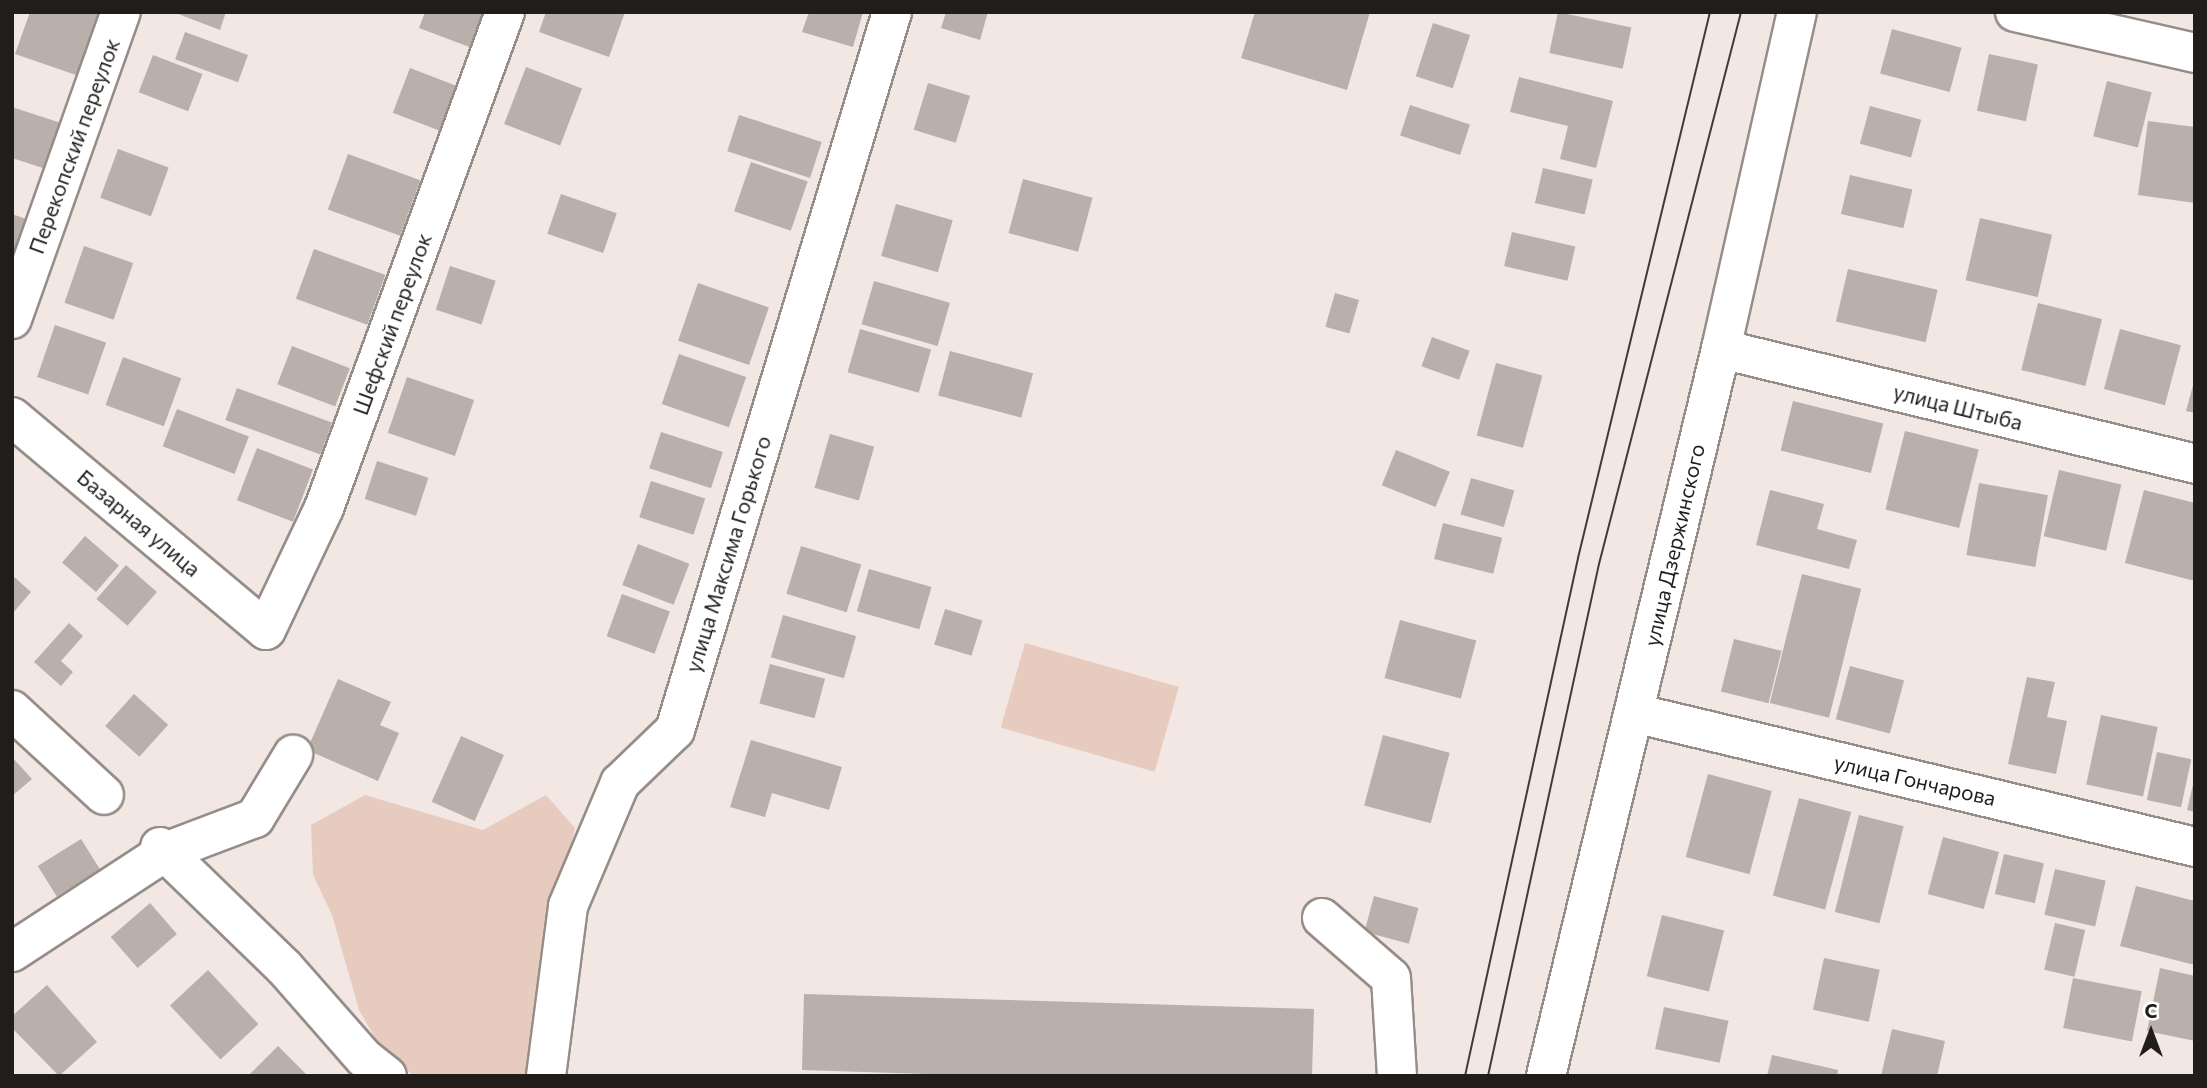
<!DOCTYPE html>
<meta charset="utf-8">
<style>
body{margin:0}
#map{position:relative;width:2207px;height:1088px;overflow:hidden;background:#f2e7e2;font-family:Commissioner,sans-serif}
div>[style]{position:absolute}
[style*='--x']{left:calc(var(--x)*1px);top:calc(var(--y)*1px);width:calc(var(--w)*1px);rotate:calc(var(--a)*1deg)}
.green>*{inset:0;background:#e7cbbe;transform-origin:0 0}
.building>*{inset:0;background:#bab0ab;transform-origin:0 0}
.roads{filter:drop-shadow(2px 0 #978d88) drop-shadow(-2px 0 #978d88) drop-shadow(0 2px #978d88) drop-shadow(0 -2px #978d88)}
.minor>*{height:38px;margin:-19px;padding:0 19px;transform-origin:19px;border-radius:19px;background:#fff}
.major>*{height:38px;margin:-19px;padding:0 19px;transform-origin:19px;border-radius:19px;background:#fff}
.tram>*{height:2px;margin:-1px;padding:0 1px;transform-origin:1px;border-radius:1px;background:#403b39}
span{translate:-50% -50%;white-space:nowrap;text-align:center;line-height:1.15;-webkit-text-stroke:6px #fff;paint-order:stroke}
.street-label{font-size:21px;color:#211d1b}
.frame{position:absolute;inset:0;border:14px solid #211d1b;pointer-events:none}
.north{position:absolute;left:2116px;top:997px;width:70px;height:70px;-webkit-text-stroke:5px #fff;paint-order:stroke;rotate:0deg;font-size:19px;font-weight:700;line-height:28px;text-align:center;color:#211d1b}
.north::after{content:'';display:block;margin:auto;width:24px;height:32px;background:#211d1b;clip-path:polygon(50% 0,100% 100%,50% 72%,0 100%)}
</style>
<div id="map">
<div class="green">
<i style="left:1025px;top:643px;width:160px;height:88px;rotate:16deg"></i>
<i style="clip-path:polygon(365px 795px,483px 830px,546px 795px,575px 828px,525px 1076px,414px 1076px,383px 1051px,359px 1010px,332px 915px,313px 875px,311px 825px)"></i>
</div>
<div class="building">
<i style="clip-path:polygon(30px 12px,100px 14px,79px 76px,15px 54px)"></i>
<i style="clip-path:polygon(173px 12px,226px 12px,220px 30px)"></i>
<i style="clip-path:polygon(425px 12px,485px 12px,472px 48px,419px 28px)"></i>
<i style="clip-path:polygon(546px 12px,625px 12px,609px 57px,539px 32px)"></i>
<i style="clip-path:polygon(809px 12px,863px 12px,853px 47px,802px 32px)"></i>
<i style="clip-path:polygon(946px 12px,988px 12px,980px 40px,941px 28px)"></i>
<i style="clip-path:polygon(1255px 12px,1370px 12px,1347px 90px,1241px 58px)"></i>
<i style="left:1558px;top:12px;width:75px;height:42px;rotate:12deg"></i>
<i style="left:1433px;top:23px;width:39px;height:56px;rotate:18deg"></i>
<i style="left:1892px;top:29px;width:72px;height:46px;rotate:15deg"></i>
<i style="left:185px;top:32px;width:67px;height:29px;rotate:20deg"></i>
<i style="left:1989px;top:54px;width:50px;height:58px;rotate:12deg"></i>
<i style="left:153px;top:55px;width:53px;height:40px;rotate:21deg"></i>
<i style="left:526px;top:67px;width:60px;height:61px;rotate:21deg"></i>
<i style="left:410px;top:68px;width:51px;height:48px;rotate:21deg"></i>
<i style="clip-path:polygon(1519px 77px,1613px 101px,1596px 168px,1560px 159px,1568px 126px,1510px 112px)"></i>
<i style="left:2107px;top:81px;width:46px;height:57px;rotate:14deg"></i>
<i style="left:928px;top:83px;width:44px;height:49px;rotate:17deg"></i>
<i style="left:1410px;top:105px;width:63px;height:32px;rotate:18deg"></i>
<i style="left:1870px;top:106px;width:53px;height:39px;rotate:15deg"></i>
<i style="clip-path:polygon(12px 107px,61px 123px,46px 169px,12px 158px)"></i>
<i style="left:739px;top:115px;width:87px;height:38px;rotate:18deg"></i>
<i style="clip-path:polygon(2148px 121px,2195px 127px,2195px 203px,2138px 195px)"></i>
<i style="left:118px;top:149px;width:54px;height:52px;rotate:20deg"></i>
<i style="left:348px;top:154px;width:77px;height:59px;rotate:20deg"></i>
<i style="left:751px;top:162px;width:60px;height:52px;rotate:19deg"></i>
<i style="left:1543px;top:168px;width:51px;height:36px;rotate:13deg"></i>
<i style="left:1850px;top:175px;width:64px;height:40px;rotate:13deg"></i>
<i style="left:1023px;top:179px;width:72px;height:56px;rotate:15deg"></i>
<i style="left:561px;top:194px;width:59px;height:42px;rotate:19deg"></i>
<i style="left:896px;top:204px;width:59px;height:54px;rotate:16deg"></i>
<i style="clip-path:polygon(12px 214px,29px 220px,16px 259px,12px 258px)"></i>
<i style="left:1980px;top:218px;width:74px;height:64px;rotate:13deg"></i>
<i style="left:1512px;top:232px;width:65px;height:35px;rotate:13deg"></i>
<i style="left:84px;top:246px;width:52px;height:60px;rotate:19deg"></i>
<i style="left:314px;top:249px;width:76px;height:53px;rotate:20deg"></i>
<i style="left:450px;top:266px;width:48px;height:46px;rotate:18deg"></i>
<i style="left:1848px;top:269px;width:92px;height:54px;rotate:13deg"></i>
<i style="left:874px;top:281px;width:79px;height:45px;rotate:16deg"></i>
<i style="left:698px;top:283px;width:75px;height:61px;rotate:19deg"></i>
<i style="left:1335px;top:293px;width:25px;height:35px;rotate:16deg"></i>
<i style="left:2038px;top:303px;width:66px;height:69px;rotate:14deg"></i>
<i style="left:55px;top:325px;width:54px;height:55px;rotate:19deg"></i>
<i style="left:860px;top:329px;width:74px;height:45px;rotate:16deg"></i>
<i style="left:2120px;top:329px;width:63px;height:62px;rotate:15deg"></i>
<i style="left:1432px;top:337px;width:40px;height:31px;rotate:20deg"></i>
<i style="left:292px;top:346px;width:62px;height:41px;rotate:21deg"></i>
<i style="left:950px;top:351px;width:86px;height:46px;rotate:15deg"></i>
<i style="left:679px;top:354px;width:71px;height:53px;rotate:19deg"></i>
<i style="left:123px;top:357px;width:62px;height:51px;rotate:20deg"></i>
<i style="left:1496px;top:363px;width:48px;height:75px;rotate:15deg"></i>
<i style="left:407px;top:377px;width:71px;height:59px;rotate:19deg"></i>
<i style="clip-path:polygon(2195px 378px,2195px 413px,2186px 411px)"></i>
<i style="left:237px;top:388px;width:101px;height:34px;rotate:20deg"></i>
<i style="left:1793px;top:401px;width:93px;height:51px;rotate:14deg"></i>
<i style="left:177px;top:409px;width:77px;height:40px;rotate:21deg"></i>
<i style="left:1905px;top:431px;width:76px;height:81px;rotate:14deg"></i>
<i style="left:661px;top:432px;width:65px;height:38px;rotate:18deg"></i>
<i style="left:830px;top:434px;width:46px;height:56px;rotate:16deg"></i>
<i style="left:257px;top:448px;width:60px;height:56px;rotate:21deg"></i>
<i style="left:1396px;top:450px;width:58px;height:38px;rotate:22deg"></i>
<i style="left:377px;top:461px;width:54px;height:40px;rotate:18deg"></i>
<i style="left:2059px;top:470px;width:64px;height:68px;rotate:13deg"></i>
<i style="left:1471px;top:478px;width:45px;height:38px;rotate:16deg"></i>
<i style="left:651px;top:481px;width:57px;height:38px;rotate:18deg"></i>
<i style="left:1979px;top:483px;width:70px;height:73px;rotate:10deg"></i>
<i style="clip-path:polygon(1770px 490px,1824px 504px,1817px 529px,1857px 540px,1849px 569px,1756px 545px)"></i>
<i style="clip-path:polygon(2144px 490px,2195px 503px,2195px 581px,2125px 563px)"></i>
<i style="left:1443px;top:523px;width:61px;height:37px;rotate:14deg"></i>
<i style="left:85px;top:536px;width:45px;height:35px;rotate:41deg"></i>
<i style="left:638px;top:544px;width:55px;height:44px;rotate:21deg"></i>
<i style="left:801px;top:546px;width:63px;height:50px;rotate:17deg"></i>
<i style="left:126px;top:565px;width:41px;height:45px;rotate:41deg"></i>
<i style="left:869px;top:569px;width:65px;height:44px;rotate:16deg"></i>
<i style="left:1802px;top:574px;width:61px;height:133px;rotate:14deg"></i>
<i style="clip-path:polygon(12px 575px,31px 592px,12px 614px)"></i>
<i style="left:622px;top:594px;width:51px;height:45px;rotate:20deg"></i>
<i style="left:945px;top:609px;width:39px;height:37px;rotate:17deg"></i>
<i style="left:783px;top:615px;width:76px;height:44px;rotate:16deg"></i>
<i style="left:1400px;top:620px;width:79px;height:60px;rotate:15deg"></i>
<i style="clip-path:polygon(69px 623px,83px 636px,61px 661px,73px 672px,61px 686px,34px 662px)"></i>
<i style="left:1734px;top:639px;width:49px;height:54px;rotate:14deg"></i>
<i style="left:770px;top:664px;width:57px;height:41px;rotate:15deg"></i>
<i style="left:1850px;top:666px;width:56px;height:55px;rotate:15deg"></i>
<i style="clip-path:polygon(2027px 677px,2055px 682px,2047px 717px,2067px 721px,2056px 774px,2008px 764px)"></i>
<i style="clip-path:polygon(338px 679px,391px 702px,380px 725px,399px 733px,378px 781px,307px 750px)"></i>
<i style="left:134px;top:694px;width:46px;height:43px;rotate:42deg"></i>
<i style="left:2101px;top:715px;width:58px;height:71px;rotate:12deg"></i>
<i style="left:1383px;top:735px;width:69px;height:73px;rotate:15deg"></i>
<i style="left:461px;top:736px;width:47px;height:72px;rotate:24deg"></i>
<i style="clip-path:polygon(751px 740px,842px 767px,829px 810px,772px 793px,765px 817px,730px 807px)"></i>
<i style="left:2157px;top:752px;width:35px;height:49px;rotate:12deg"></i>
<i style="clip-path:polygon(12px 757px,32px 779px,12px 796px)"></i>
<i style="left:1708px;top:774px;width:66px;height:86px;rotate:15deg"></i>
<i style="clip-path:polygon(2195px 776px,2195px 812px,2187px 810px)"></i>
<i style="left:1799px;top:798px;width:54px;height:101px;rotate:15deg"></i>
<i style="left:1859px;top:815px;width:46px;height:100px;rotate:14deg"></i>
<i style="left:1943px;top:837px;width:58px;height:59px;rotate:15deg"></i>
<i style="left:81px;top:839px;width:36px;height:51px;rotate:58deg"></i>
<i style="left:2004px;top:854px;width:41px;height:41px;rotate:13deg"></i>
<i style="left:2055px;top:869px;width:52px;height:47px;rotate:13deg"></i>
<i style="clip-path:polygon(2136px 886px,2195px 901px,2195px 965px,2120px 946px)"></i>
<i style="left:1374px;top:896px;width:46px;height:37px;rotate:15deg"></i>
<i style="left:150px;top:903px;width:41px;height:52px;rotate:49deg"></i>
<i style="left:1662px;top:915px;width:64px;height:63px;rotate:14deg"></i>
<i style="left:2055px;top:923px;width:31px;height:48px;rotate:13deg"></i>
<i style="left:1824px;top:958px;width:57px;height:53px;rotate:12deg"></i>
<i style="clip-path:polygon(2160px 968px,2195px 976px,2195px 1041px,2147px 1031px)"></i>
<i style="left:208px;top:970px;width:74px;height:52px;rotate:47deg"></i>
<i style="left:2073px;top:978px;width:70px;height:51px;rotate:11deg"></i>
<i style="clip-path:polygon(47px 985px,97px 1042px,59px 1076px,12px 1028px,12px 1016px)"></i>
<i style="clip-path:polygon(804px 994px,1314px 1009px,1312px 1076px,987px 1076px,802px 1070px)"></i>
<i style="left:1664px;top:1007px;width:66px;height:43px;rotate:12deg"></i>
<i style="clip-path:polygon(1892px 1029px,1945px 1041px,1937px 1076px,1881px 1076px)"></i>
<i style="clip-path:polygon(278px 1046px,308px 1076px,248px 1076px)"></i>
<i style="clip-path:polygon(1772px 1055px,1838px 1070px,1837px 1076px,1767px 1076px)"></i>
</div>
<div class="roads">
<div class="minor">
<i style="--x:2015;--y:12;--w:185;--a:12.8"></i>
<i style="--x:12;--y:319;--w:326;--a:-70.5"></i>
<i style="--x:1721;--y:349;--w:488;--a:13.6"></i>
<i style="--x:12;--y:417;--w:331;--a:40"></i>
<i style="--x:266;--y:630;--w:135;--a:-64.6"></i>
<i style="--x:324;--y:508;--w:528;--a:-69.95"></i>
<i style="--x:12;--y:710;--w:125;--a:42.7"></i>
<i style="--x:1634;--y:713;--w:577;--a:13.43"></i>
<i style="--x:160;--y:847;--w:173;--a:44.1"></i>
<i style="--x:284;--y:967;--w:121;--a:48.7"></i>
<i style="--x:364;--y:1058;--w:29;--a:38"></i>
<i style="--x:1322;--y:918;--w:91;--a:41"></i>
<i style="--x:1391;--y:978;--w:98;--a:86.5"></i>
<i style="--x:12;--y:952;--w:183;--a:-33.2"></i>
<i style="--x:165;--y:852;--w:96;--a:-20.7"></i>
<i style="--x:255;--y:818;--w:74;--a:-58.9"></i>
<i style="--x:546;--y:1076;--w:171;--a:-82.6"></i>
<i style="--x:568;--y:906;--w:134;--a:-67.1"></i>
<i style="--x:620;--y:783;--w:76;--a:-43.9"></i>
<i style="--x:675;--y:730;--w:750;--a:-73.18"></i>
</div>
<div class="major">
<i style="--x:1546;--y:1076;--w:748;--a:-76.47"></i>
<i style="--x:1721;--y:349;--w:345;--a:-77.3"></i>
</div>
</div>
<div class="tram">
<i style="--x:1465;--y:1076;--w:530;--a:-77.69"></i>
<i style="--x:1578;--y:558;--w:562;--a:-76.41"></i>
<i style="--x:1488;--y:1076;--w:524;--a:-77.77"></i>
<i style="--x:1599;--y:564;--w:570;--a:-75.57"></i>
</div>
<div class="street-label">
<span style="left:74px;top:146px;rotate:-70deg">Перекопский переулок</span>
<span style="left:392px;top:324px;rotate:-70deg">Шефский переулок</span>
<span style="left:1958px;top:407px;rotate:14deg">улица Штыба</span>
<span style="left:139px;top:523px;rotate:40deg">Базарная улица</span>
<span style="left:1674px;top:545px;rotate:-77deg">улица Дзержинского</span>
<span style="left:728px;top:554px;rotate:-73deg">улица Максима Горького</span>
<span style="left:1915px;top:780px;rotate:13deg">улица Гончарова</span>
</div>
<div class="frame"></div>
<div class="north">С</div>
</div>
